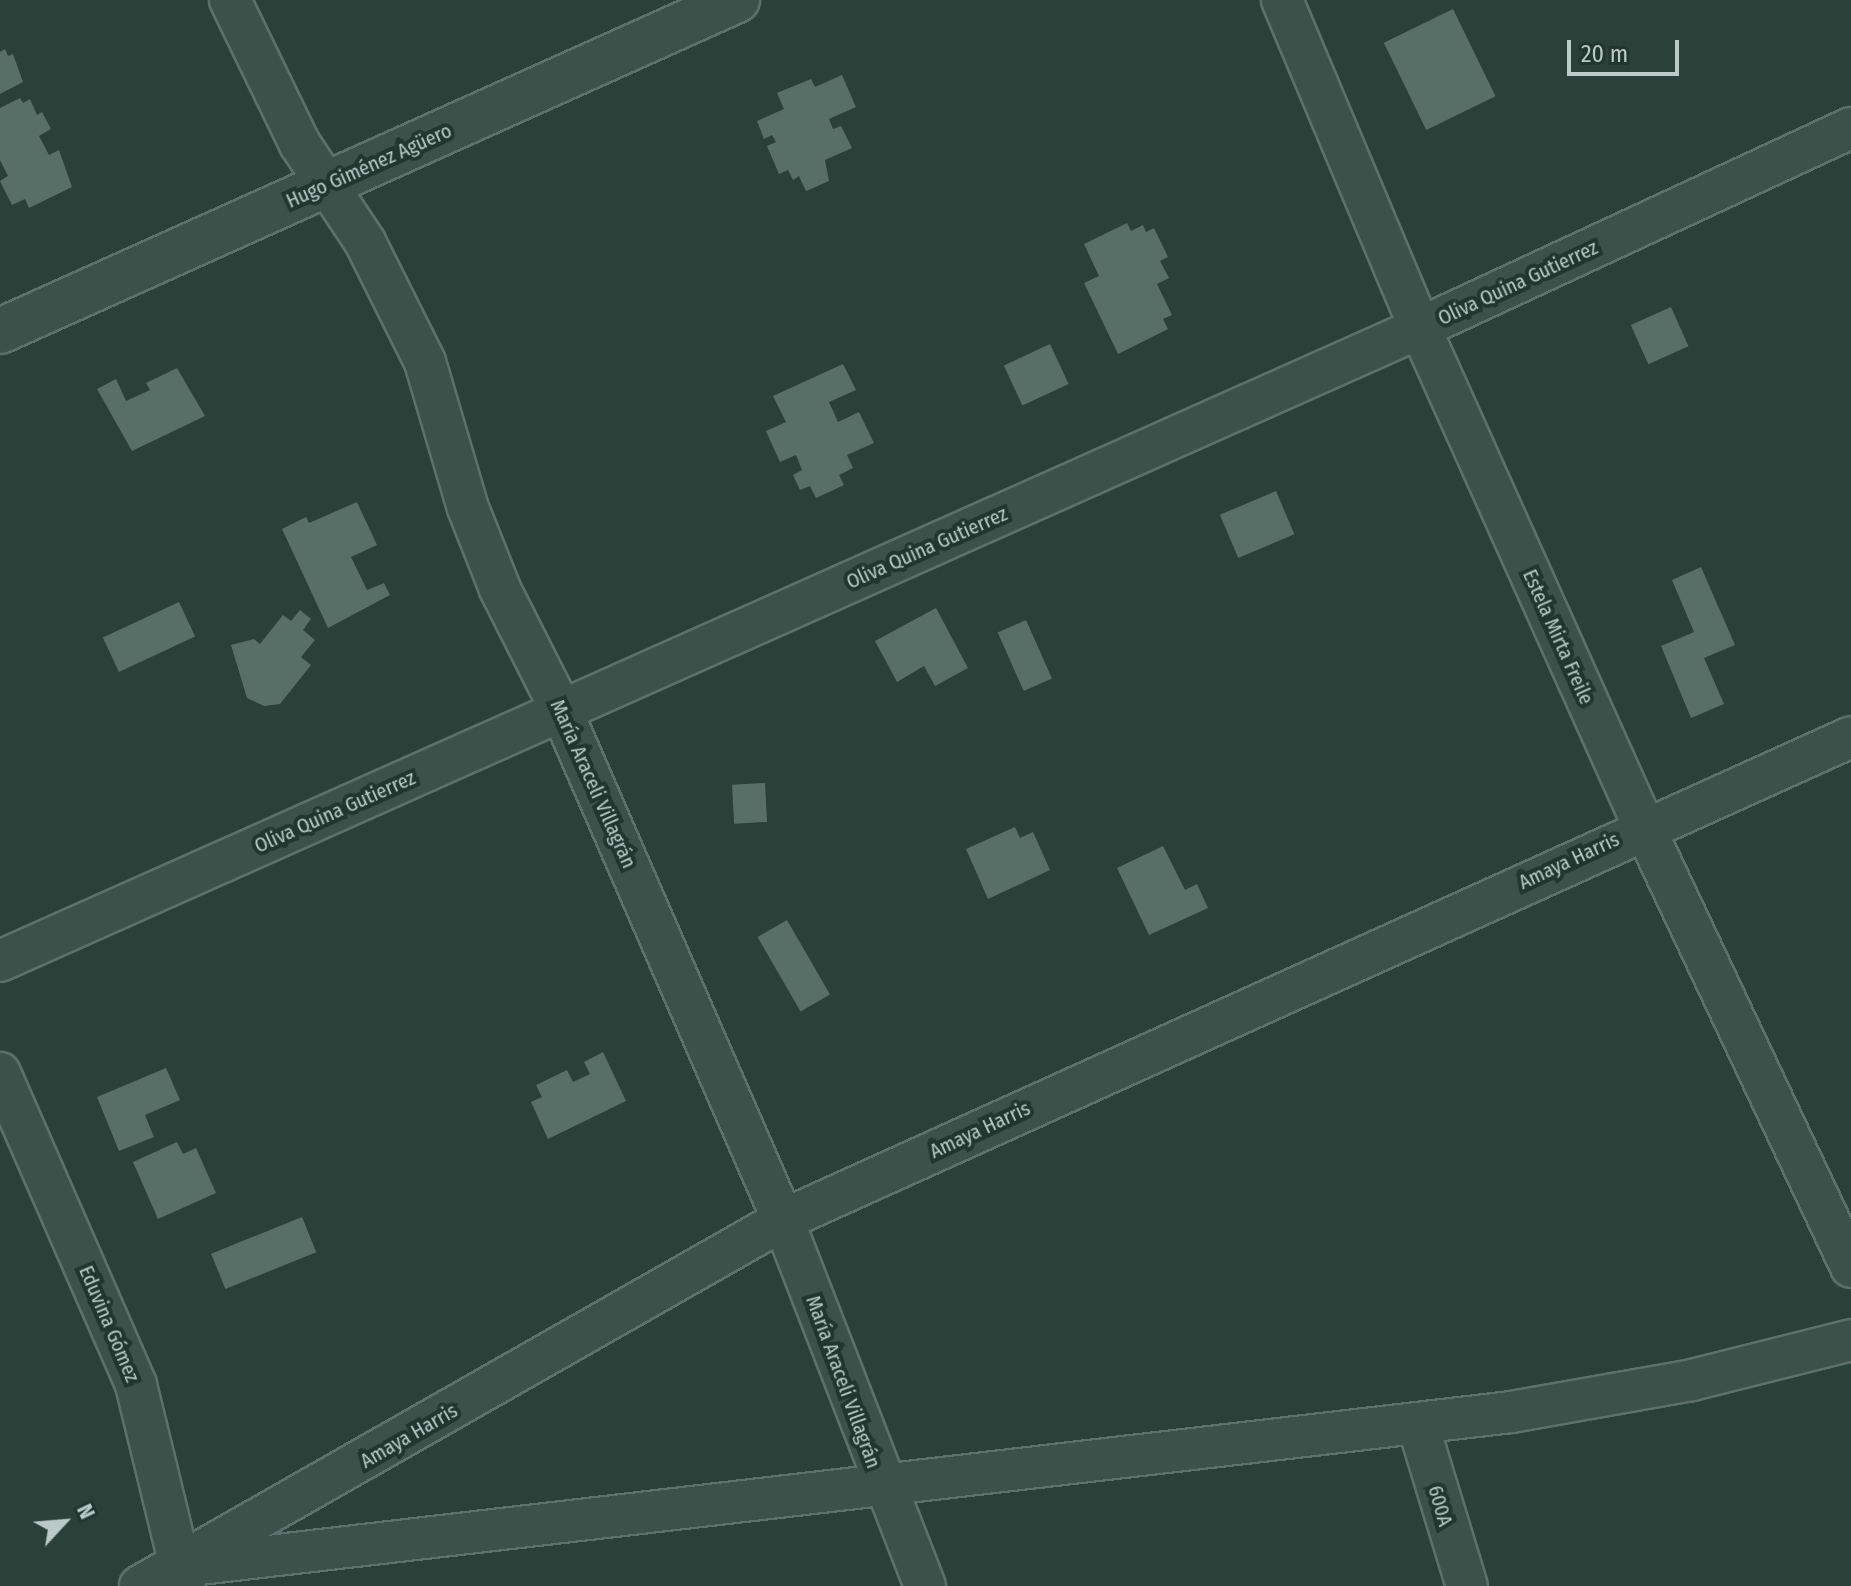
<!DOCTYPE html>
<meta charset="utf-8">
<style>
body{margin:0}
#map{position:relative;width:1851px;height:1586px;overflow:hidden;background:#2a4039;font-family:"Fira Sans Condensed",sans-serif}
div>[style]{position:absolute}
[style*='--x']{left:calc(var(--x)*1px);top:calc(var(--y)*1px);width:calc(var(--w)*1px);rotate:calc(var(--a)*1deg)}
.building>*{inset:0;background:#586f68;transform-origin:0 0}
.roads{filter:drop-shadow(2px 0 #5e706b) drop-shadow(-2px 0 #5e706b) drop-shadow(0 2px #5e706b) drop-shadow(0 -2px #5e706b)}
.minor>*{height:40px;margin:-20px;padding:0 20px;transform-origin:20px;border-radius:20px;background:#3e504a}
.tertiary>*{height:44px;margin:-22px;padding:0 22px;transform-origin:22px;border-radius:22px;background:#3e504a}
span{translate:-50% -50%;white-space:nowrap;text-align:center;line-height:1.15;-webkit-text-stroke:8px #22352f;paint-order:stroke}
.street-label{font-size:20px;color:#bacac6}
.north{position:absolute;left:24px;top:1482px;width:80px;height:80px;-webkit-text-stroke:6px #22352f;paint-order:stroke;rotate:64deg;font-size:22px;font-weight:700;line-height:32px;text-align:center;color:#bacac6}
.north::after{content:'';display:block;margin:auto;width:28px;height:36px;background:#bacac6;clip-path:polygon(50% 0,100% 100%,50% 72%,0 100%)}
.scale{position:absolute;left:1567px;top:40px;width:112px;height:36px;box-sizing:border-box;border:4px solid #bacac6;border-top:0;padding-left:10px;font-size:24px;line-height:28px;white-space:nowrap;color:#bacac6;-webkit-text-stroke:6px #22352f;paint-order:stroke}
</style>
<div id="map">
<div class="building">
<i style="left:1453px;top:9px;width:97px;height:77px;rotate:64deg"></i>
<i style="clip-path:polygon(5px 49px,8px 56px,13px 54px,23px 82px,0 94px,0 52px)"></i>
<i style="clip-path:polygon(842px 75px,856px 107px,829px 119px,833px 129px,841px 126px,852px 148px,825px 160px,829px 181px,806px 191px,799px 176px,793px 180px,788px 170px,779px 174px,767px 146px,776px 142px,772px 135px,764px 139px,757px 121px,784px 109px,777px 93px,811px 79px,815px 87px)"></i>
<i style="clip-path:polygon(20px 98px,23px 103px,30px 99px,37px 115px,42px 112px,51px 129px,39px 136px,49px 155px,59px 150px,72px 187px,29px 208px,25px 199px,12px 205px,0 181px,8px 176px,0 160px,0 108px)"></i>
<i style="clip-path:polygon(1127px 223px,1131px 231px,1143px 225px,1146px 232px,1154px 228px,1168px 257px,1160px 261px,1169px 278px,1157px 284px,1172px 315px,1163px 319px,1168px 329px,1118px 354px,1084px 283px,1099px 276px,1084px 244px)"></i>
<i style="left:1671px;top:307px;width:43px;height:44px;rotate:66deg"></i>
<i style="left:1050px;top:344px;width:44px;height:51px;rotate:65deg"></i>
<i style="clip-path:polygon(843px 364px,856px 390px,829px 402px,838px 422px,859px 412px,874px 443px,847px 455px,853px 468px,839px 475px,844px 485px,816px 498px,810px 486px,800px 490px,793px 475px,802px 470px,796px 455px,780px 462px,766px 431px,786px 422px,773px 396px)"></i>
<i style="clip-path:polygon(177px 368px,205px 416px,132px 451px,97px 389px,116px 379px,126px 401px,150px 390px,146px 383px)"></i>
<i style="left:1276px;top:491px;width:47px;height:61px;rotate:67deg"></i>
<i style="clip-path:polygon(357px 502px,377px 545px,351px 557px,367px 590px,384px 583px,390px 595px,328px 628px,282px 529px,306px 517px,309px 523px)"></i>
<i style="clip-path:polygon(1701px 567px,1735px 645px,1704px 658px,1724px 704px,1691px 718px,1661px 646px,1694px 632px,1672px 580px)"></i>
<i style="left:179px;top:602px;width:38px;height:84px;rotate:65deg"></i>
<i style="clip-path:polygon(936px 608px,968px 668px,935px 686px,924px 666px,897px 682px,875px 641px)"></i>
<i style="clip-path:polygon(300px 610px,311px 619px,303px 630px,315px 640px,301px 657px,311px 665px,280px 704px,264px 706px,247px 698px,231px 645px,254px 639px,260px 644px,283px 615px,291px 621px)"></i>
<i style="left:1026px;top:620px;width:64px;height:31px;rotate:66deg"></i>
<i style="left:765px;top:783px;width:39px;height:33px;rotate:87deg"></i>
<i style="clip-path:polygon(1015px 827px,1020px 838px,1033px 832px,1050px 870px,988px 899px,966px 849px)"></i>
<i style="clip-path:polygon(1163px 846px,1185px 890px,1197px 884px,1208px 908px,1149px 935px,1117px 868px)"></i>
<i style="left:787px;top:920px;width:86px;height:34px;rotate:60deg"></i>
<i style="clip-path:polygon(603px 1052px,626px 1101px,548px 1139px,531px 1102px,542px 1097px,536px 1085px,567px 1070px,573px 1082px,590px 1074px,584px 1062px)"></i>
<i style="clip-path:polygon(166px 1068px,180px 1100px,145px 1115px,154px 1137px,119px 1151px,97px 1097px)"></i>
<i style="clip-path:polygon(177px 1142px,183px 1154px,196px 1148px,216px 1193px,158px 1219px,133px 1162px)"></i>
<i style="left:302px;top:1217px;width:38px;height:98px;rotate:68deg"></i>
</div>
<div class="roads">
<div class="minor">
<i style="--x:230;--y:0;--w:160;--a:64.1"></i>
<i style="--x:300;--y:144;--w:118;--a:56.4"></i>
<i style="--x:365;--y:242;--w:134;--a:63.4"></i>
<i style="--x:425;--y:362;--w:152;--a:73.6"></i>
<i style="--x:468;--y:508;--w:87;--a:68.4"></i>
<i style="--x:500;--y:589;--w:138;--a:63.2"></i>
<i style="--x:562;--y:712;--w:554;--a:66.49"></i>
<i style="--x:783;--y:1220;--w:393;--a:68.8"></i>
<i style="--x:1282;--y:0;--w:356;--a:67.2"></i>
<i style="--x:1420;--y:328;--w:547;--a:65.82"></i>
<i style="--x:1644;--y:827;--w:486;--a:64.8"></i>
<i style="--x:0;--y:961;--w:1555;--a:-24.03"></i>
<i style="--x:1420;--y:328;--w:475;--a:-24.9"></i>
<i style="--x:0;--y:1073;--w:340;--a:66.4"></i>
<i style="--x:136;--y:1385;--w:207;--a:76.3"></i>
<i style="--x:1418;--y:1425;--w:168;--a:73.1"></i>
<i style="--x:200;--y:1564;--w:1320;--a:-6.61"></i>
<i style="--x:1511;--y:1412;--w:184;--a:-10"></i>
<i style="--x:1692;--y:1380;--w:164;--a:-14.1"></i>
<i style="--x:140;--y:1586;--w:740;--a:-29.65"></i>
<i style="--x:783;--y:1220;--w:1172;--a:-24.33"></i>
</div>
<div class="tertiary">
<i style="--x:0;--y:331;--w:808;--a:-24.19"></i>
</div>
</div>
<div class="street-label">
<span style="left:369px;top:166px;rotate:-24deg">Hugo Giménez Agüero</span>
<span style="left:1518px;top:283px;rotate:-25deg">Oliva Quina Gutierrez</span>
<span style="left:927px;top:548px;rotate:-24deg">Oliva Quina Gutierrez</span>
<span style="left:1558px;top:637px;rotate:66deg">Estela Mirta Freile</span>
<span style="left:593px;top:784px;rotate:66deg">María Araceli Villagrán</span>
<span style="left:335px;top:812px;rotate:-24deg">Oliva Quina Gutierrez</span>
<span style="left:1569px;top:861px;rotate:-25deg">Amaya Harris</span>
<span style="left:980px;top:1130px;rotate:-25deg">Amaya Harris</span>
<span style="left:109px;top:1324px;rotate:67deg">Eduvina Gómez</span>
<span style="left:843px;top:1382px;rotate:70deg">María Araceli Villagrán</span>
<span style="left:409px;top:1436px;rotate:-30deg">Amaya Harris</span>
<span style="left:1440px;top:1506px;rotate:74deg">600A</span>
</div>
<div class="north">N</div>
<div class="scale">20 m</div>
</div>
